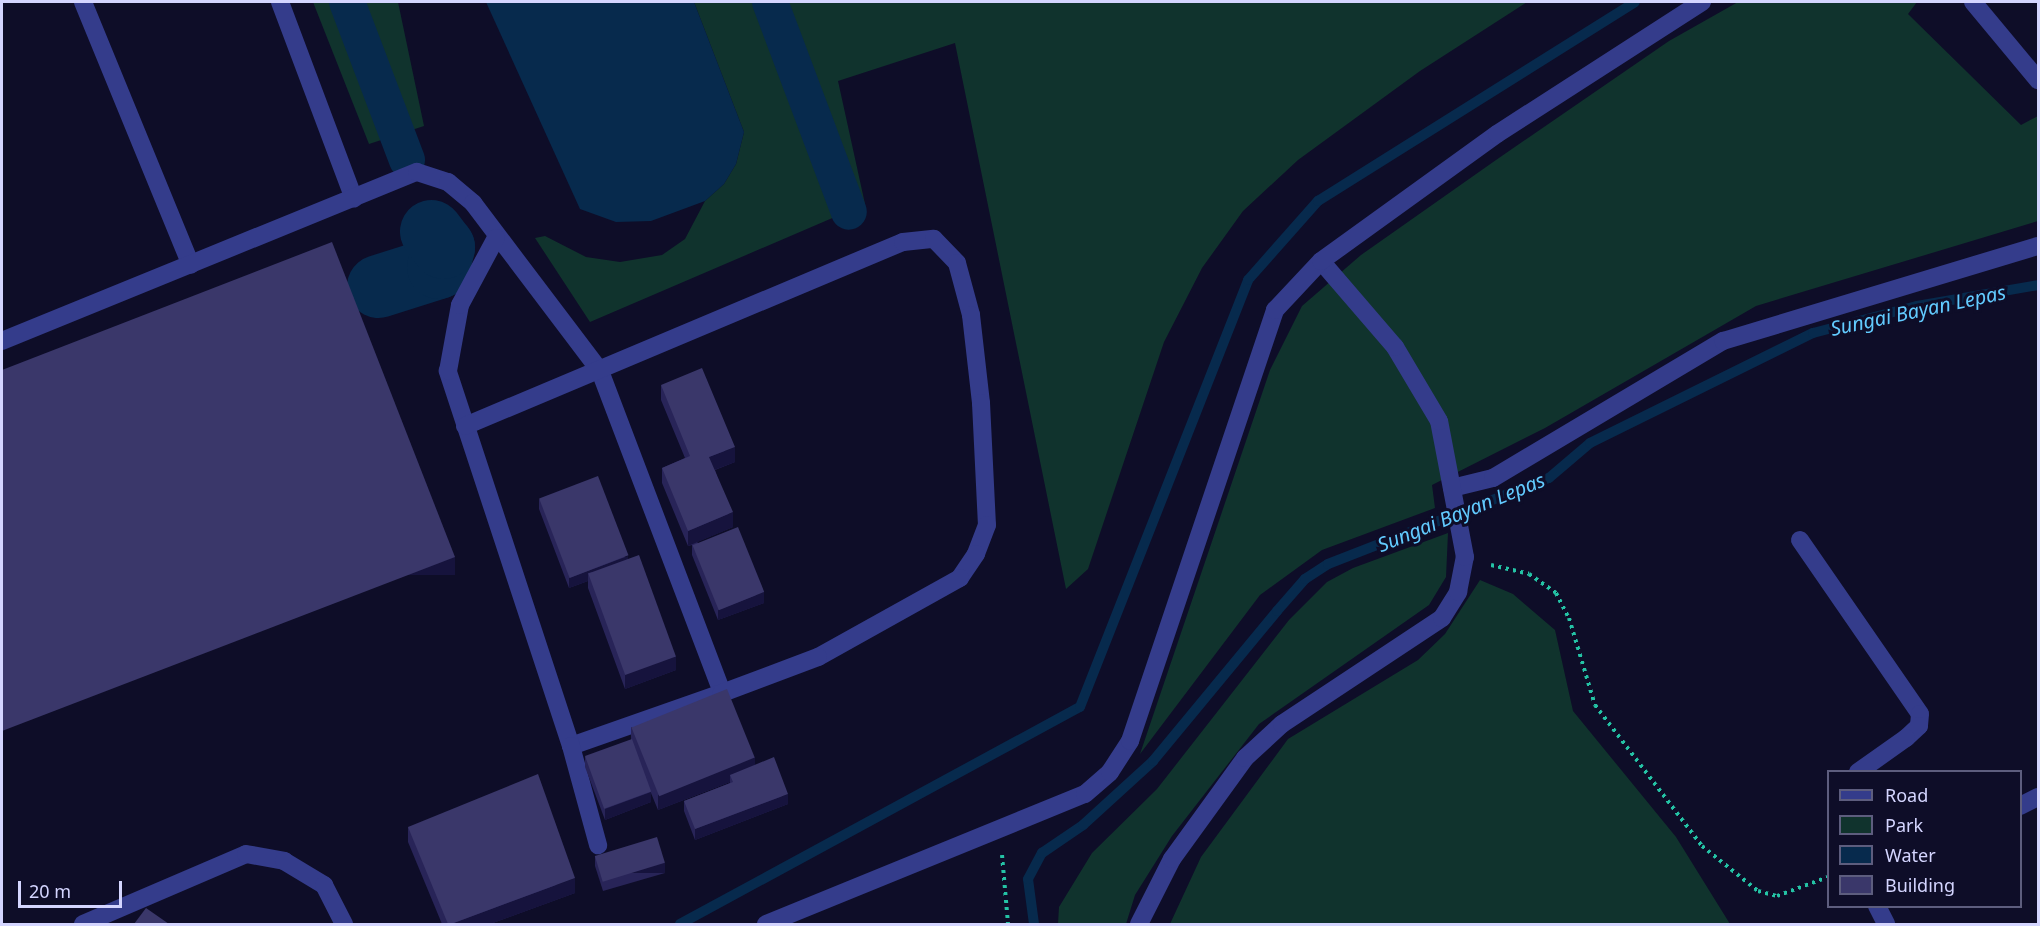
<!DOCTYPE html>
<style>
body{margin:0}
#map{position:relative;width:2040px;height:926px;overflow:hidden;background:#0e0d28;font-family:"Noto Sans",sans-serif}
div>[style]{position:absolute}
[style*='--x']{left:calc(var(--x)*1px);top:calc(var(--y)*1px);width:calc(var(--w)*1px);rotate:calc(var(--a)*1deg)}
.green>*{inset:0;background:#10332d}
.water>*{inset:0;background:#072a4d}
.stream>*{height:10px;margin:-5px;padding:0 5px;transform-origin:5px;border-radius:5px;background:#072a4d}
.canal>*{height:36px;margin:-18px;padding:0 18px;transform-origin:18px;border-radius:18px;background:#072a4d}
.river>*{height:63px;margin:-31.5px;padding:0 31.5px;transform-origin:31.5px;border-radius:31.5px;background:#072a4d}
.path>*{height:4px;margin-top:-2px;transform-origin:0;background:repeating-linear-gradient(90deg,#24c3a5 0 3px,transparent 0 7.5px)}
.lane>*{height:18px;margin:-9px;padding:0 9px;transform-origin:9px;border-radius:9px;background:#343c8b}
.street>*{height:18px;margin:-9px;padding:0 9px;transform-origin:9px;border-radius:9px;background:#343c8b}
.wall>*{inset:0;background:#282458}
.shaded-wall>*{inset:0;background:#16133d;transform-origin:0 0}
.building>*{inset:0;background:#3a376a;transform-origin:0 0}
span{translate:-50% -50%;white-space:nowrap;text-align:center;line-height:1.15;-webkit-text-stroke:6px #0e0d28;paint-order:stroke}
.water-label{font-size:20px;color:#62cbff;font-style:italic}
.frame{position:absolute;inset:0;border:3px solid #d4d5ff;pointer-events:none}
.legend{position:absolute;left:1827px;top:770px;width:195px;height:138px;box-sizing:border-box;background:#0e0d28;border:2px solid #5d5d7e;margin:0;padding:8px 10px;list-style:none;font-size:18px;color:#d4d5ff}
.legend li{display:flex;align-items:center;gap:12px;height:30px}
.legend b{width:30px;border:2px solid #5d5d7e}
.scale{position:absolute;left:18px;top:881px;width:104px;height:27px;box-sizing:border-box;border:3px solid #d4d5ff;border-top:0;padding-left:8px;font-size:18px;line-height:21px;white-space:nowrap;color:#d4d5ff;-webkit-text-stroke:4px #0e0d28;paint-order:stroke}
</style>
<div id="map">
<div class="green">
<i style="clip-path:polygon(313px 2px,398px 2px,424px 126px,369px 144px)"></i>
<i style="clip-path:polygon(694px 2px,1527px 2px,1420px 71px,1298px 160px,1243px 211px,1202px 268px,1164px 342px,1088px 569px,1066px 589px,955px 43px,838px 81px,865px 204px,590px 322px,535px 238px,545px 236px,586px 257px,620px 262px,662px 255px,685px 239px,705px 201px,724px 184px,736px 164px,744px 132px)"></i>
<i style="clip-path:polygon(1738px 2px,1917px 2px,1908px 14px,2021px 125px,2038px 116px,2038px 221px,1756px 306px,1545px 428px,1432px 485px,1435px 508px,1322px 550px,1260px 595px,1140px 754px,1270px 370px,1302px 306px,1361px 255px,1496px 160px,1669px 41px)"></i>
<i style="clip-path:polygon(1448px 533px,1446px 577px,1429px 605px,1259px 724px,1172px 836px,1135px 895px,1126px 924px,1058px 924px,1059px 907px,1092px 853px,1157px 789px,1289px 620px,1327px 582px,1353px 568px)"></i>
<i style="clip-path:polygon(1480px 580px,1513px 594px,1555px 630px,1573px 711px,1676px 837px,1730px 924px,1170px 924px,1201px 857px,1288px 739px,1418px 660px,1445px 634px)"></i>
</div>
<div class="water">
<i style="clip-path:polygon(486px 2px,694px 2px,744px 132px,736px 164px,724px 184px,705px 201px,651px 221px,616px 222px,580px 209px)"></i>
</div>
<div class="stream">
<i style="--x:680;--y:924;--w:455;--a:-28.5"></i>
<i style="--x:1080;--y:707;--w:459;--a:-68.5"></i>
<i style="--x:1248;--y:280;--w:106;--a:-48.5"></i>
<i style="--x:1318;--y:201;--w:374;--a:-32.1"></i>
<i style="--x:1034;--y:924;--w:45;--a:-97.6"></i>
<i style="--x:1028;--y:879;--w:30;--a:-62"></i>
<i style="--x:1042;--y:853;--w:50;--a:-34.3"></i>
<i style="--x:1083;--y:825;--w:95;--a:-42.4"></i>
<i style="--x:1153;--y:761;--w:195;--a:-50.4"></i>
<i style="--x:1277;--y:611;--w:43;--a:-48.8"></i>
<i style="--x:1305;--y:579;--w:27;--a:-33"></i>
<i style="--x:1328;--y:564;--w:237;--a:-21.3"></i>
<i style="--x:1549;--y:478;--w:54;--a:-40.5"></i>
<i style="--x:1590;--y:443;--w:249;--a:-26.3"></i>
<i style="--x:1813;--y:333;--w:107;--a:-14.6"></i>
<i style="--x:1917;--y:306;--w:123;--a:-9.8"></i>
</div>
<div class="canal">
<i style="--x:347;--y:2;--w:169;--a:69.2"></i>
<i style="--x:770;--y:2;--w:224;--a:69.4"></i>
</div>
<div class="river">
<i style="--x:378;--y:286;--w:63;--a:-17.6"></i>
<i style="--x:438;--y:267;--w:21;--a:-76"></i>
<i style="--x:443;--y:247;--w:20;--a:-127"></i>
</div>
<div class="path">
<i style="--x:1491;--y:565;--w:39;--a:13"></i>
<i style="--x:1529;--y:574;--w:33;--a:35"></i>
<i style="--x:1556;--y:593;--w:28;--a:63"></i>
<i style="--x:1569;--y:618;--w:91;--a:73.4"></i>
<i style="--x:1595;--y:705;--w:177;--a:52.8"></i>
<i style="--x:1702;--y:846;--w:72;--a:38.8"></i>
<i style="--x:1758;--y:891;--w:20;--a:15"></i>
<i style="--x:1777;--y:896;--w:54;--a:-20.4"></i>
<i style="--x:1002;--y:855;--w:69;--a:85"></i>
</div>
<div class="lane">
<i style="--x:83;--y:2;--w:284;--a:67.7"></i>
<i style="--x:280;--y:2;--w:210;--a:69.4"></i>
<i style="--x:1973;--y:2;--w:102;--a:50.2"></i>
<i style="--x:2;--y:341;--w:448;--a:-22.2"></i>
<i style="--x:417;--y:172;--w:33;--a:18"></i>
<i style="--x:448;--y:182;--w:33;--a:40"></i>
<i style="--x:473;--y:203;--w:211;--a:52.9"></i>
<i style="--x:600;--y:371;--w:344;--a:69.2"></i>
<i style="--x:722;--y:693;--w:160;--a:160.7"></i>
<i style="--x:571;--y:746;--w:395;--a:-108.2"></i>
<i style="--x:448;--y:371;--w:67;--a:-79.7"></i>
<i style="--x:460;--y:305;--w:76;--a:-61.8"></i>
<i style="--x:465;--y:426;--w:475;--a:-22.8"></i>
<i style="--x:903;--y:242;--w:31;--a:-6"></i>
<i style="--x:934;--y:239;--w:33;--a:46"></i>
<i style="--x:957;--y:263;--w:54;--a:74.9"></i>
<i style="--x:971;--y:315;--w:89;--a:83.5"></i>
<i style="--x:981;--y:403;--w:122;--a:87.2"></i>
<i style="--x:987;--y:525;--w:31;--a:111"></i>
<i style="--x:976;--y:554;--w:29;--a:124"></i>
<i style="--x:960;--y:578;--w:162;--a:150.9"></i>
<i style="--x:818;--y:657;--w:103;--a:159.4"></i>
<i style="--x:1452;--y:488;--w:42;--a:-13.7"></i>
<i style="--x:1493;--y:478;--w:268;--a:-30.8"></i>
<i style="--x:1723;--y:341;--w:329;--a:-16.8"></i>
<i style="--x:571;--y:746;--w:103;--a:74.7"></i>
<i style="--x:83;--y:924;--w:177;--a:-23.2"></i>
<i style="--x:246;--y:854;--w:39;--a:10"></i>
<i style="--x:284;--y:861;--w:47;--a:31"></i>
<i style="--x:324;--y:885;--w:44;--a:62.9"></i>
<i style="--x:1139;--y:924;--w:73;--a:-63.1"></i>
<i style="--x:1172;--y:859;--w:125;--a:-54.1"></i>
<i style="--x:1245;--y:758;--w:50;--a:-42.6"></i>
<i style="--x:1282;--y:724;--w:192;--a:-33.5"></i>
<i style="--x:1442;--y:618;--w:31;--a:-58"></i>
<i style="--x:1458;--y:592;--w:36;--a:-79"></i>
<i style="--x:1465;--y:557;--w:138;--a:-100.8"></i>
<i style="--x:1439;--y:421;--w:86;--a:-120.7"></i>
<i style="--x:1395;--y:347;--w:113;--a:-130.7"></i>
</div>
<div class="street">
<i style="--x:1800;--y:540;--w:211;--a:55.4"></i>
<i style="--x:1920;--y:714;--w:12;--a:95"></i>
<i style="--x:1919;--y:726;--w:18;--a:137"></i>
<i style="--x:1906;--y:738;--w:59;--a:144.7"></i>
<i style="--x:2020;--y:806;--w:20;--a:-27"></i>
<i style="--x:1877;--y:906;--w:20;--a:63"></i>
<i style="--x:766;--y:924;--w:344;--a:-22.2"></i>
<i style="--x:1085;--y:794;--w:33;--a:-41"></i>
<i style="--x:1110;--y:772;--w:37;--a:-57"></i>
<i style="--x:1130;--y:741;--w:455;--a:-71.4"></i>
<i style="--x:1275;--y:310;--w:67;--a:-46.8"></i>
<i style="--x:1321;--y:261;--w:217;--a:-35.8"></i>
<i style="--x:1497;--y:134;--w:244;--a:-32.8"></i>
</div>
<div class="wall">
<i style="clip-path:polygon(661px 385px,735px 462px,715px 470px,733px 527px,697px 542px,764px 603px,718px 620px,692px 555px,692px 545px,688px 546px,662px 483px,662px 468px,685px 458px,661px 400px)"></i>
<i style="clip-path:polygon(539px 499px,628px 559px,676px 670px,625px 689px,588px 588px,588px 581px,569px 588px,539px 509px)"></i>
<i style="clip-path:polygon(631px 727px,755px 765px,788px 804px,695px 840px,684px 811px,684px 801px,730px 783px,730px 782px,658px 810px,651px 793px,651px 802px,605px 820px,585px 767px,585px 757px,631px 740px)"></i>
<i style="clip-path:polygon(408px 827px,575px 893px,490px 924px,442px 924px,408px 842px)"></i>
<i style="clip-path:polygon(595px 856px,665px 873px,603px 891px,595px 866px)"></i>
</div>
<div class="shaded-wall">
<i style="clip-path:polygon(735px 447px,735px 462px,709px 472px,709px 457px)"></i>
<i style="clip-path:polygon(733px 512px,733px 527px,688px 546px,688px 531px)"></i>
<i style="clip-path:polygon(628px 556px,628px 566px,588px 573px,588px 581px,569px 588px,569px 578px)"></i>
<i style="left:455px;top:557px;width:18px;height:485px;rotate:90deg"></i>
<i style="clip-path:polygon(764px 592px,764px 603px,718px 620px,718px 610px)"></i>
<i style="clip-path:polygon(676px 656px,676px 670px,625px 689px,625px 674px)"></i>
<i style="clip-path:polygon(755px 757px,755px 772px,730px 775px,730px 782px,658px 810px,658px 795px)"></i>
<i style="clip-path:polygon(651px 792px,651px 802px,605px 820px,605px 809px)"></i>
<i style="clip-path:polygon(788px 794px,788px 804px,695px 840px,695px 829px)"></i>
<i style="left:665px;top:863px;width:10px;height:65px;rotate:90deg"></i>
<i style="clip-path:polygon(575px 878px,575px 893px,490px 924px,451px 924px)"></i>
</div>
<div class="building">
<i style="clip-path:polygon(332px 242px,455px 557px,2px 731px,2px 370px)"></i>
<i style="clip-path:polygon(702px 368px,735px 447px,709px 457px,733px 512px,688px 531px,662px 468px,690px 456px,661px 385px)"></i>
<i style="left:598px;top:476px;width:85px;height:63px;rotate:69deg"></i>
<i style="left:738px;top:527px;width:70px;height:49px;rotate:68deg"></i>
<i style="left:639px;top:555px;width:108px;height:54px;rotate:70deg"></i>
<i style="left:727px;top:689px;width:74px;height:103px;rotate:68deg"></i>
<i style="left:632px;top:739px;width:56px;height:50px;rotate:70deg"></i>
<i style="clip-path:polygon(774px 757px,788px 794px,695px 829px,684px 801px,733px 782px,730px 775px)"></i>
<i style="clip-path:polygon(538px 774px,575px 878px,451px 924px,448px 924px,408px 827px)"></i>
<i style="left:657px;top:837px;width:27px;height:65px;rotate:73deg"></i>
<i style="clip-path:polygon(146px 908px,169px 924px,134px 924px)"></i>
</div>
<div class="water-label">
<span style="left:1918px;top:310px;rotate:-12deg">Sungai Bayan Lepas</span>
<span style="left:1461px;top:512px;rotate:-22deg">Sungai Bayan Lepas</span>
</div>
<div class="frame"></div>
<ul class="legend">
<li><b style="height:8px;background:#343c8b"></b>Road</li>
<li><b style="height:16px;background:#10332d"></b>Park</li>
<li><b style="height:16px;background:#072a4d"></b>Water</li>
<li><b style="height:16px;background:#3a376a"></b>Building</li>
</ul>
<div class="scale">20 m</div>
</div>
